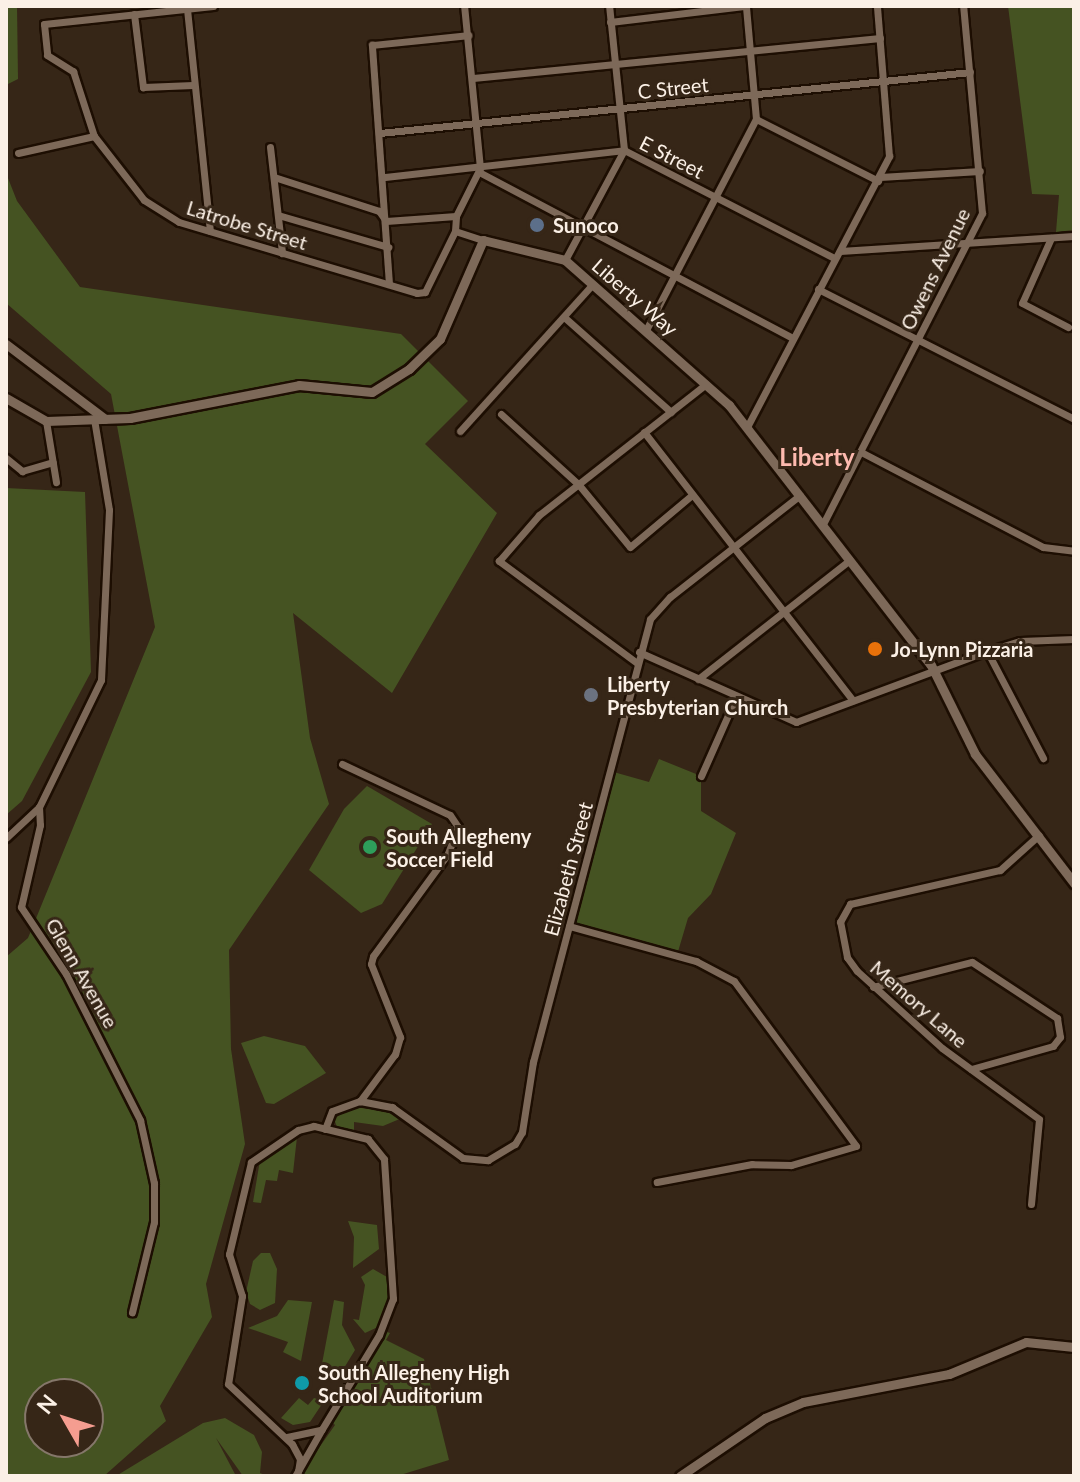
<!DOCTYPE html>
<style>
body{margin:0}
#map{position:relative;width:1080px;height:1482px;overflow:hidden;background:#362617;font-family:Lato,sans-serif}
div>[style]{position:absolute}
[style*='--x']{left:calc(var(--x)*1px);top:calc(var(--y)*1px);width:calc(var(--w)*1px);rotate:calc(var(--a)*1deg)}
.green>*{inset:0;background:#455322}
.roads{filter:drop-shadow(2px 0 #1d0e02) drop-shadow(-2px 0 #1d0e02) drop-shadow(0 2px #1d0e02) drop-shadow(0 -2px #1d0e02)}
.minor>*{height:7px;margin:-3.5px;padding:0 3.5px;transform-origin:3.5px;border-radius:3.5px;background:#7d6959}
.tertiary>*{height:9px;margin:-4.5px;padding:0 4.5px;transform-origin:4.5px;border-radius:4.5px;background:#7d6959}
.dots>*{width:22px;height:22px;translate:-50% -50%;box-sizing:border-box;border:4px solid #362617;border-radius:50%}
span{translate:-50% -50%;white-space:nowrap;text-align:center;line-height:1.15;-webkit-text-stroke:6px #362617;paint-order:stroke}
.street-label{font-size:20px;color:#fbf0e6}
.poi-label{font-size:20px;color:#fbf0e6;font-weight:700}
.left{translate:0 -50%;text-align:left}
.quarter-label{font-size:24px;color:#fdbaaf;font-weight:700}
.frame{position:absolute;inset:0;border:8px solid #fbf0e6;pointer-events:none}
.north{position:absolute;left:24px;top:1378px;width:80px;height:80px;box-sizing:border-box;background:#362617;border:2px solid #85776a;border-radius:50%;rotate:309deg;font-size:22px;font-weight:700;line-height:32px;text-align:center;color:#fbf0e6}
.north::after{content:'';display:block;margin:auto;width:28px;height:36px;background:#f59d90;clip-path:polygon(50% 0,100% 100%,50% 72%,0 100%)}
</style>
<div id="map">
<div class="green">
<i style="clip-path:polygon(6px 6px,17px 6px,18px 79px,6px 85px)"></i>
<i style="clip-path:polygon(1008px 6px,1074px 6px,1074px 230px,1056px 232px,1059px 195px,1032px 194px)"></i>
<i style="clip-path:polygon(evenodd,6px 173px,17px 201px,80px 287px,401px 334px,468px 401px,425px 444px,497px 513px,392px 693px,293px 613px,310px 738px,329px 804px,229px 950px,231px 1049px,245px 1144px,206px 1284px,212px 1317px,160px 1406px,166px 1421px,104px 1476px,6px 1476px,6px 957px,28px 938px,155px 627px,111px 394px,6px 303px,6px 173px,40px 1394px,88px 1394px,88px 1442px,40px 1442px,40px 1394px)"></i>
<i style="clip-path:polygon(6px 488px,85px 492px,91px 672px,22px 801px,6px 815px)"></i>
<i style="clip-path:polygon(659px 759px,701px 776px,701px 811px,736px 833px,711px 894px,688px 918px,677px 955px,569px 926px,610px 771px,649px 782px)"></i>
<i style="clip-path:polygon(367px 786px,432px 824px,382px 904px,361px 913px,309px 870px,344px 809px)"></i>
<i style="clip-path:polygon(264px 1036px,305px 1046px,326px 1073px,274px 1104px,266px 1103px,241px 1043px)"></i>
<i style="clip-path:polygon(351px 1107px,382px 1110px,402px 1118px,383px 1126px,354px 1122px,354px 1130px,337px 1127px,334px 1119px)"></i>
<i style="clip-path:polygon(297px 1137px,293px 1173px,279px 1170px,277px 1181px,266px 1180px,261px 1203px,253px 1202px,260px 1160px)"></i>
<i style="clip-path:polygon(348px 1221px,377px 1225px,379px 1249px,353px 1268px,354px 1237px)"></i>
<i style="clip-path:polygon(261px 1253px,270px 1253px,277px 1269px,275px 1303px,260px 1310px,250px 1304px,246px 1292px,253px 1261px)"></i>
<i style="clip-path:polygon(373px 1269px,387px 1277px,389px 1300px,378px 1327px,365px 1333px,353px 1319px,359px 1320px,365px 1285px,361px 1277px)"></i>
<i style="clip-path:polygon(288px 1300px,312px 1302px,301px 1361px,283px 1352px,288px 1342px,248px 1328px,277px 1316px)"></i>
<i style="clip-path:polygon(334px 1300px,344px 1302px,342px 1325px,355px 1350px,341px 1373px,321px 1369px)"></i>
<i style="clip-path:polygon(384px 1331px,390px 1333px,386px 1340px,424px 1359px,449px 1460px,397px 1476px,299px 1476px,335px 1425px,331px 1421px)"></i>
<i style="clip-path:polygon(299px 1398px,308px 1405px,314px 1398px,324px 1401px,310px 1422px,293px 1425px,281px 1418px)"></i>
<i style="clip-path:polygon(225px 1418px,254px 1435px,262px 1452px,260px 1473px,268px 1476px,243px 1476px,216px 1438px,236px 1476px,116px 1476px,203px 1423px)"></i>
</div>
<div class="roads">
<div class="minor">
<i style="--x:213;--y:6;--w:170;--a:173.9"></i>
<i style="--x:44;--y:24;--w:31;--a:84"></i>
<i style="--x:47;--y:55;--w:31;--a:32"></i>
<i style="--x:73;--y:71;--w:68;--a:72.1"></i>
<i style="--x:94;--y:136;--w:81;--a:52"></i>
<i style="--x:144;--y:200;--w:41;--a:32.2"></i>
<i style="--x:179;--y:222;--w:248;--a:16.6"></i>
<i style="--x:417;--y:293;--w:8;--a:-7"></i>
<i style="--x:425;--y:292;--w:68;--a:-63.8"></i>
<i style="--x:187;--y:9;--w:223;--a:84.1"></i>
<i style="--x:134;--y:14;--w:74;--a:83"></i>
<i style="--x:143;--y:87;--w:50;--a:-2.3"></i>
<i style="--x:610;--y:22;--w:135;--a:-6.8"></i>
<i style="--x:473;--y:78;--w:409;--a:-5.6"></i>
<i style="--x:756;--y:119;--w:137;--a:26.9"></i>
<i style="--x:380;--y:133;--w:593;--a:-5.9"></i>
<i style="--x:270;--y:147;--w:107;--a:83.5"></i>
<i style="--x:18;--y:153;--w:78;--a:-12.6"></i>
<i style="--x:479;--y:172;--w:353;--a:27.9"></i>
<i style="--x:274;--y:177;--w:110;--a:17.9"></i>
<i style="--x:379;--y:211;--w:12;--a:55"></i>
<i style="--x:386;--y:221;--w:70;--a:-4.1"></i>
<i style="--x:385;--y:177;--w:241;--a:-6.4"></i>
<i style="--x:624;--y:150;--w:236;--a:27.2"></i>
<i style="--x:880;--y:177;--w:100;--a:-3.4"></i>
<i style="--x:278;--y:215;--w:115;--a:16.2"></i>
<i style="--x:455;--y:231;--w:15;--a:-86"></i>
<i style="--x:456;--y:216;--w:54;--a:-63.4"></i>
<i style="--x:480;--y:168;--w:163;--a:-95.6"></i>
<i style="--x:455;--y:231;--w:29;--a:18"></i>
<i style="--x:1051;--y:238;--w:71;--a:114"></i>
<i style="--x:1022;--y:303;--w:52;--a:27.6"></i>
<i style="--x:840;--y:251;--w:234;--a:-3.7"></i>
<i style="--x:565;--y:260;--w:125;--a:-61.8"></i>
<i style="--x:624;--y:150;--w:145;--a:-95.9"></i>
<i style="--x:389;--y:284;--w:240;--a:-94.1"></i>
<i style="--x:372;--y:45;--w:97;--a:-5.9"></i>
<i style="--x:818;--y:289;--w:287;--a:26.9"></i>
<i style="--x:564;--y:317;--w:143;--a:41.6"></i>
<i style="--x:646;--y:330;--w:238;--a:-62.5"></i>
<i style="--x:756;--y:119;--w:113;--a:-95.1"></i>
<i style="--x:501;--y:414;--w:105;--a:42.3"></i>
<i style="--x:579;--y:485;--w:80;--a:50.6"></i>
<i style="--x:630;--y:547;--w:81;--a:-40"></i>
<i style="--x:94;--y:419;--w:92;--a:80.6"></i>
<i style="--x:109;--y:510;--w:170;--a:92.7"></i>
<i style="--x:101;--y:680;--w:141;--a:116"></i>
<i style="--x:39;--y:807;--w:18;--a:87"></i>
<i style="--x:40;--y:825;--w:84;--a:103"></i>
<i style="--x:21;--y:907;--w:81;--a:56.1"></i>
<i style="--x:66;--y:974;--w:164;--a:63.1"></i>
<i style="--x:140;--y:1120;--w:65;--a:77.5"></i>
<i style="--x:154;--y:1183;--w:39;--a:90"></i>
<i style="--x:154;--y:1222;--w:93;--a:103.7"></i>
<i style="--x:46;--y:421;--w:62;--a:80.7"></i>
<i style="--x:747;--y:427;--w:306;--a:-62.3"></i>
<i style="--x:889;--y:156;--w:150;--a:-94.6"></i>
<i style="--x:460;--y:431;--w:198;--a:-47.9"></i>
<i style="--x:644;--y:432;--w:340;--a:52.1"></i>
<i style="--x:861;--y:452;--w:205;--a:27.6"></i>
<i style="--x:1043;--y:547;--w:31;--a:7"></i>
<i style="--x:6;--y:458;--w:21;--a:39"></i>
<i style="--x:22;--y:471;--w:32;--a:-16"></i>
<i style="--x:823;--y:524;--w:349;--a:-62.9"></i>
<i style="--x:982;--y:213;--w:208;--a:-95.2"></i>
<i style="--x:987;--y:651;--w:121;--a:62.4"></i>
<i style="--x:639;--y:652;--w:172;--a:24"></i>
<i style="--x:796;--y:722;--w:204;--a:-20.4"></i>
<i style="--x:987;--y:651;--w:34;--a:-17"></i>
<i style="--x:1020;--y:641;--w:54;--a:-2.1"></i>
<i style="--x:637;--y:663;--w:172;--a:-143.5"></i>
<i style="--x:499;--y:561;--w:61;--a:-49"></i>
<i style="--x:539;--y:515;--w:212;--a:-38.1"></i>
<i style="--x:698;--y:679;--w:193;--a:-38.1"></i>
<i style="--x:342;--y:764;--w:119;--a:25.3"></i>
<i style="--x:450;--y:815;--w:14;--a:56"></i>
<i style="--x:458;--y:827;--w:30;--a:111"></i>
<i style="--x:447;--y:855;--w:125;--a:126.2"></i>
<i style="--x:373;--y:956;--w:8;--a:104"></i>
<i style="--x:371;--y:964;--w:79;--a:68.3"></i>
<i style="--x:400;--y:1037;--w:18;--a:106"></i>
<i style="--x:395;--y:1054;--w:59;--a:126.7"></i>
<i style="--x:701;--y:776;--w:86;--a:-66.1"></i>
<i style="--x:6;--y:838;--w:45;--a:-43.2"></i>
<i style="--x:569;--y:926;--w:132;--a:15.4"></i>
<i style="--x:696;--y:961;--w:43;--a:27.8"></i>
<i style="--x:734;--y:981;--w:205;--a:53.5"></i>
<i style="--x:856;--y:1146;--w:68;--a:163.7"></i>
<i style="--x:791;--y:1165;--w:39;--a:-179"></i>
<i style="--x:752;--y:1164;--w:97;--a:169.3"></i>
<i style="--x:873;--y:987;--w:102;--a:-14.2"></i>
<i style="--x:972;--y:962;--w:102;--a:33.4"></i>
<i style="--x:1057;--y:1018;--w:19;--a:81"></i>
<i style="--x:1060;--y:1037;--w:11;--a:128"></i>
<i style="--x:1053;--y:1046;--w:85;--a:164.3"></i>
<i style="--x:325;--y:1129;--w:19;--a:-69"></i>
<i style="--x:332;--y:1111;--w:30;--a:-20"></i>
<i style="--x:360;--y:1101;--w:33;--a:11"></i>
<i style="--x:392;--y:1107;--w:87;--a:35.7"></i>
<i style="--x:463;--y:1158;--w:25;--a:5"></i>
<i style="--x:488;--y:1160;--w:31;--a:-31"></i>
<i style="--x:515;--y:1144;--w:14;--a:-60"></i>
<i style="--x:522;--y:1132;--w:71;--a:-81.1"></i>
<i style="--x:533;--y:1062;--w:458;--a:-75.2"></i>
<i style="--x:650;--y:619;--w:30;--a:-48"></i>
<i style="--x:670;--y:597;--w:165;--a:-38.1"></i>
<i style="--x:1031;--y:1204;--w:85;--a:-84.6"></i>
<i style="--x:1039;--y:1119;--w:120;--a:-143.8"></i>
<i style="--x:942;--y:1048;--w:115;--a:-137.8"></i>
<i style="--x:857;--y:971;--w:17;--a:-126"></i>
<i style="--x:847;--y:957;--w:36;--a:-101"></i>
<i style="--x:840;--y:922;--w:21;--a:-61"></i>
<i style="--x:850;--y:904;--w:154;--a:-12.8"></i>
<i style="--x:1000;--y:870;--w:52;--a:-41.9"></i>
<i style="--x:287;--y:1437;--w:35;--a:-12"></i>
<i style="--x:295;--y:1476;--w:6;--a:-59"></i>
<i style="--x:298;--y:1471;--w:48;--a:-60.3"></i>
<i style="--x:322;--y:1429;--w:110;--a:-58.8"></i>
<i style="--x:379;--y:1335;--w:39;--a:-69"></i>
<i style="--x:393;--y:1299;--w:140;--a:-93.7"></i>
<i style="--x:384;--y:1159;--w:26;--a:-129"></i>
<i style="--x:368;--y:1139;--w:56;--a:-166.5"></i>
<i style="--x:314;--y:1126;--w:16;--a:166"></i>
<i style="--x:298;--y:1130;--w:57;--a:145.8"></i>
<i style="--x:251;--y:1162;--w:95;--a:103.4"></i>
<i style="--x:229;--y:1254;--w:44;--a:72.8"></i>
<i style="--x:242;--y:1296;--w:89;--a:99"></i>
<i style="--x:228;--y:1384;--w:88;--a:43.2"></i>
<i style="--x:292;--y:1444;--w:17;--a:62"></i>
<i style="--x:300;--y:1459;--w:12;--a:99"></i>
</div>
<div class="tertiary">
<i style="--x:6;--y:344;--w:124;--a:37.1"></i>
<i style="--x:6;--y:398;--w:46;--a:29.9"></i>
<i style="--x:46;--y:421;--w:84;--a:-2"></i>
<i style="--x:130;--y:418;--w:172;--a:-11"></i>
<i style="--x:299;--y:385;--w:73;--a:5.5"></i>
<i style="--x:372;--y:392;--w:44;--a:-31.9"></i>
<i style="--x:409;--y:369;--w:43;--a:-44.1"></i>
<i style="--x:440;--y:339;--w:108;--a:-66.5"></i>
<i style="--x:483;--y:240;--w:84;--a:13.7"></i>
<i style="--x:565;--y:260;--w:219;--a:41.5"></i>
<i style="--x:729;--y:405;--w:329;--a:52.2"></i>
<i style="--x:931;--y:665;--w:99;--a:63.7"></i>
<i style="--x:975;--y:754;--w:163;--a:52.5"></i>
<i style="--x:680;--y:1476;--w:103;--a:-34.3"></i>
<i style="--x:765;--y:1418;--w:41;--a:-22.8"></i>
<i style="--x:803;--y:1402;--w:149;--a:-10.9"></i>
<i style="--x:949;--y:1374;--w:83;--a:-22.6"></i>
<i style="--x:1026;--y:1342;--w:48;--a:5.9"></i>
</div>
</div>
<div class="dots">
<i style="left:537px;top:225px;background:#5c6f8a"></i>
<i style="left:875px;top:649px;background:#e8710a"></i>
<i style="left:591px;top:695px;background:#6b7280"></i>
<i style="left:370px;top:847px;background:#2e9e5b"></i>
<i style="left:302px;top:1383px;background:#0f9aa8"></i>
</div>
<div class="street-label">
<span style="left:673px;top:88px;rotate:-6deg">C Street</span>
<span style="left:672px;top:157px;rotate:27deg">E Street</span>
<span style="left:247px;top:225px;rotate:17deg">Latrobe Street</span>
<span style="left:935px;top:269px;rotate:-64deg">Owens Avenue</span>
<span style="left:635px;top:297px;rotate:41deg">Liberty Way</span>
<span style="left:568px;top:869px;rotate:-75deg">Elizabeth Street</span>
<span style="left:82px;top:973px;rotate:60deg">Glenn Avenue</span>
<span style="left:919px;top:1004px;rotate:41deg">Memory Lane</span>
</div>
<div class="poi-label">
<span class="left" style="left:553px;top:225px">Sunoco</span>
<span class="left" style="left:891px;top:649px">Jo-Lynn Pizzaria</span>
<span class="left" style="left:607px;top:696px">Liberty<br>Presbyterian Church</span>
<span class="left" style="left:386px;top:848px">South Allegheny<br>Soccer Field</span>
<span class="left" style="left:318px;top:1384px">South Allegheny High<br>School Auditorium</span>
</div>
<div class="quarter-label">
<span style="left:817px;top:457px">Liberty</span>
</div>
<div class="frame"></div>
<div class="north">N</div>
</div>
